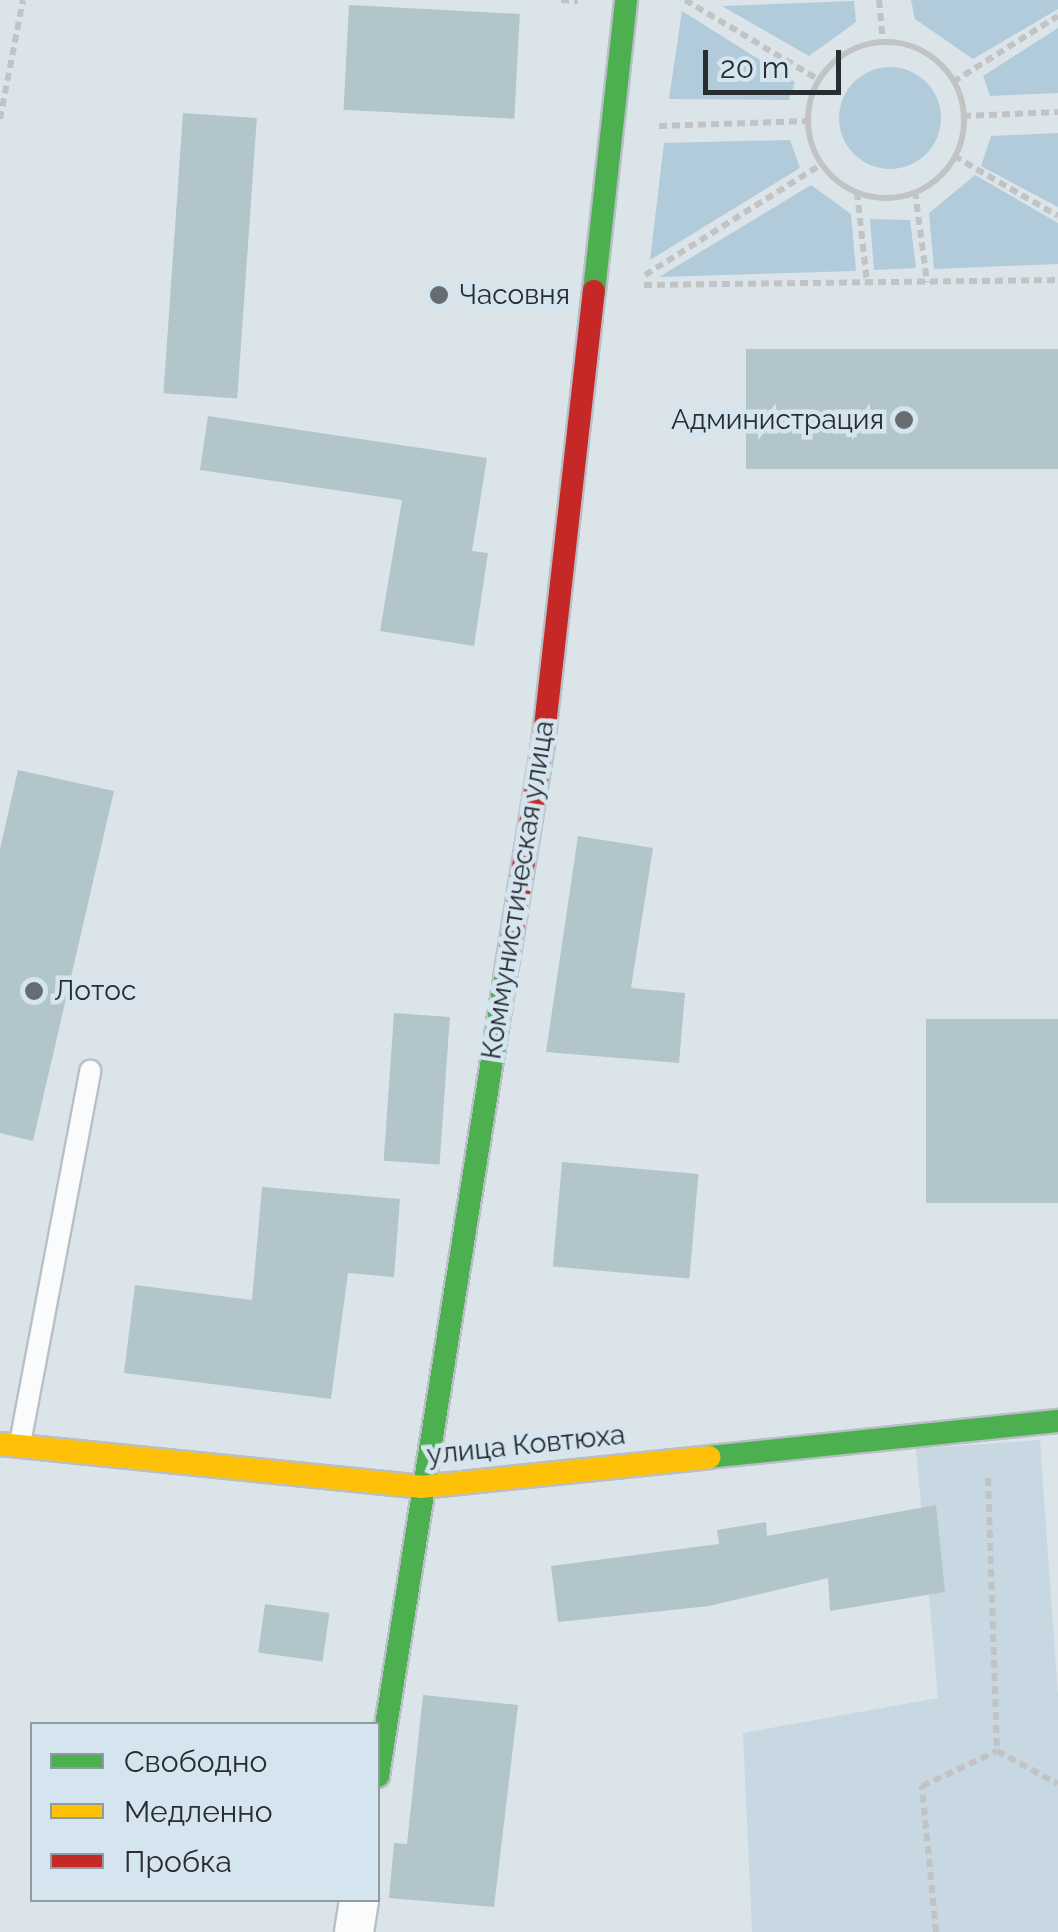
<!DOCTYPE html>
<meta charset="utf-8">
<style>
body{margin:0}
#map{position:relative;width:1058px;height:1932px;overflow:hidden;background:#dbe4e9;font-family:Raleway,sans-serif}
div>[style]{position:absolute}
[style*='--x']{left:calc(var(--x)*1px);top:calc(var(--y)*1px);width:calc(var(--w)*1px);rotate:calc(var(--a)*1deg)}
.built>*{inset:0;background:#c7d8e2}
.green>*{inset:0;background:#b1cbdb}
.round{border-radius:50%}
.building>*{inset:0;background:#b2c5ca;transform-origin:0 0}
.path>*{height:6px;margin-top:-3px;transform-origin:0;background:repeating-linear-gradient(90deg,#c1c3c5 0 8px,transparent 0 13px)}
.path>.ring{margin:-3px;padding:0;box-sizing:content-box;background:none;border:6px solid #c1c3c5;border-radius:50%}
.roads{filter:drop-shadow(2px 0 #b9c0c5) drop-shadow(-2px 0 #b9c0c5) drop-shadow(0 2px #b9c0c5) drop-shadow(0 -2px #b9c0c5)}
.lane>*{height:20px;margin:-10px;padding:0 10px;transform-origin:10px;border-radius:10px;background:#fafbfc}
.street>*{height:38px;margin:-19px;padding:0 19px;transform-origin:19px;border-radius:19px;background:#fafbfc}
.fast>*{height:22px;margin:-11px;padding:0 11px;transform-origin:11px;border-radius:11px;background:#4caf50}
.slow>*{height:22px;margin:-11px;padding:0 11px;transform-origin:11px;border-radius:11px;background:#ffc107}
.jam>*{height:22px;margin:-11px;padding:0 11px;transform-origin:11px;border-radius:11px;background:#c62828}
.dots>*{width:28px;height:28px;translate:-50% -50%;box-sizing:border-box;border:5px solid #d5e5ef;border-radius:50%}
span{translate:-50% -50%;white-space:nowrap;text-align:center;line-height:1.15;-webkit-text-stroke:9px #d5e5ef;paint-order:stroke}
.poi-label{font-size:28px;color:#272d30}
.left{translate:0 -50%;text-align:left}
.right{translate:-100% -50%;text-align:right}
.street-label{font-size:28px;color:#272d30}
.legend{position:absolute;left:30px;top:1722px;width:350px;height:180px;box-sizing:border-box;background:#d5e5ef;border:2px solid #8f9ba3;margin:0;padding:12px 18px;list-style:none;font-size:30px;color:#272d30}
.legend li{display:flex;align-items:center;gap:20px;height:50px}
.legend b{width:50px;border:2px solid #8f9ba3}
.scale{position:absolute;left:703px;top:50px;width:138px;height:45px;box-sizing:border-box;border:5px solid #272d30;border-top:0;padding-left:12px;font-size:30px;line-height:35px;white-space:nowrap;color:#272d30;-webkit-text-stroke:8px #d5e5ef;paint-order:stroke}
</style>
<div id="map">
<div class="built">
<i style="clip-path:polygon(1040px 1440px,1058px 1696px,1058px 1932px,752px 1932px,743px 1733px,938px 1698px,916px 1449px)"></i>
</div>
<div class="green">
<i style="clip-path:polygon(911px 0,1058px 0,1058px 9px,973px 59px,915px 19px)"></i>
<i style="clip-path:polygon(854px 1px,856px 22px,809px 56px,722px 6px)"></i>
<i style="clip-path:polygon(682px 11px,795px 82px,789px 100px,669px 99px)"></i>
<i style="clip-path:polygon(1058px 28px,1058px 93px,990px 96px,983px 76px)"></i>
<i class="round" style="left:839px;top:67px;width:102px;height:102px"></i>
<i style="clip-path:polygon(1058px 133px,1058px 207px,981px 166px,991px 136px)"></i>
<i style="clip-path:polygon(790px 140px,800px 168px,650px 260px,664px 143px)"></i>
<i style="clip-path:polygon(975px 175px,1058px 223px,1058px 264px,934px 269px,929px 213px)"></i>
<i style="clip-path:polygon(811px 185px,851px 214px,856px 271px,659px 277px)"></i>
<i style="clip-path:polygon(870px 219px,910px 220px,916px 268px,874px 270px)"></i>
</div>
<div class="building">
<i style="left:349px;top:5px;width:171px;height:105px;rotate:3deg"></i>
<i style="left:183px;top:113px;width:74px;height:281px;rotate:4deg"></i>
<i style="left:1058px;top:349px;width:120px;height:312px;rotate:90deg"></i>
<i style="clip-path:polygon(208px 416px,487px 458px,472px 551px,488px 553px,474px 646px,380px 631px,402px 500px,200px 470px)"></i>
<i style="clip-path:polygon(18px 770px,114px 791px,33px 1141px,0 1133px,0 849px)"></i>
<i style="clip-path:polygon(578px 836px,653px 848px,631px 988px,685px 993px,679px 1063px,546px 1052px)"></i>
<i style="left:394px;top:1013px;width:56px;height:148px;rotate:4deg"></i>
<i style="left:1058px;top:1019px;width:184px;height:132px;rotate:90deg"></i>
<i style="left:562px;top:1162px;width:137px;height:105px;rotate:5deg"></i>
<i style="clip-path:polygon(262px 1187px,400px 1199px,394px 1277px,348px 1273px,331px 1399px,124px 1373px,135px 1285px,252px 1300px)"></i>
<i style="clip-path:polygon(936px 1505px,945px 1592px,830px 1611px,828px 1578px,709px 1606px,558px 1622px,551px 1566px,719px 1544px,717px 1530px,766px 1522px,767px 1536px)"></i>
<i style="left:265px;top:1604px;width:65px;height:49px;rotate:8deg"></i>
<i style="clip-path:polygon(423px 1695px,518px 1705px,494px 1907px,389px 1898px,394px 1843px,407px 1844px)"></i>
</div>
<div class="path">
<i style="--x:561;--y:0;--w:17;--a:3"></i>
<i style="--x:685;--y:0;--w:156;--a:30.8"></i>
<i style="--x:879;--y:0;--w:42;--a:84.6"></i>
<i class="ring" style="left:808px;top:42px;width:150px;height:150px"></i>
<i style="--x:953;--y:82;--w:124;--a:-32.2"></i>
<i style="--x:963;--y:116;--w:95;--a:-2.4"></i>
<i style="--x:0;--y:119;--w:121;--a:-79.1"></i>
<i style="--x:659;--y:126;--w:149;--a:-1.9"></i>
<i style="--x:954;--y:156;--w:120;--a:30"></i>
<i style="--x:915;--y:191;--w:92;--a:82.5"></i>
<i style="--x:857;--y:192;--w:92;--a:83.7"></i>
<i style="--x:645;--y:275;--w:209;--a:-32.1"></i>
<i style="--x:644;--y:285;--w:414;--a:-0.7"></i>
<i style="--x:988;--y:1478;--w:273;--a:88.1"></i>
<i style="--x:997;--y:1751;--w:69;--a:28.4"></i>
<i style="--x:936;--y:1932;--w:147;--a:-95.5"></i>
<i style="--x:922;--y:1786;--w:83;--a:-25"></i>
</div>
<div class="roads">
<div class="lane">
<i style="--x:20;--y:1443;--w:379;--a:-79.3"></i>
</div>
<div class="street">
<i style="--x:354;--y:1932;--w:32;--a:-81"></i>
</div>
<div class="fast">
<i style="--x:594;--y:291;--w:293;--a:-83.7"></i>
<i style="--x:709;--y:1457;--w:351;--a:-5.9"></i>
<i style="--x:378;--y:1776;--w:826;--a:-80.95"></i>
</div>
<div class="slow">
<i style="--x:0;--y:1444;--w:423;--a:5.8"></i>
<i style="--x:421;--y:1487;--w:290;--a:-5.9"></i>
</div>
<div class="jam">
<i style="--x:508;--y:960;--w:219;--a:-80.8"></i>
<i style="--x:543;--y:744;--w:456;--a:-83.6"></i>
</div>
</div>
<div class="dots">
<i style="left:439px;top:295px;background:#666d71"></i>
<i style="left:904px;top:420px;background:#666d71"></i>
<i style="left:34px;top:991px;background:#666d71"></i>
</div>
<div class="poi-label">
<span class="left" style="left:459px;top:295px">Часовня</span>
<span class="right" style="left:884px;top:420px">Администрация</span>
<span class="left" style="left:54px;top:991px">Лотос</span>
</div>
<div class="street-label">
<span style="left:518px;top:890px;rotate:-81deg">Коммунистическая улица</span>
<span style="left:526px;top:1445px;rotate:-6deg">улица Ковтюха</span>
</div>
<ul class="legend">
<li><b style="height:12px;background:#4caf50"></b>Свободно</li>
<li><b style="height:12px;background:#ffc107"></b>Медленно</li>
<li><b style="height:12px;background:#c62828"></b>Пробка</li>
</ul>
<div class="scale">20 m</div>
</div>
